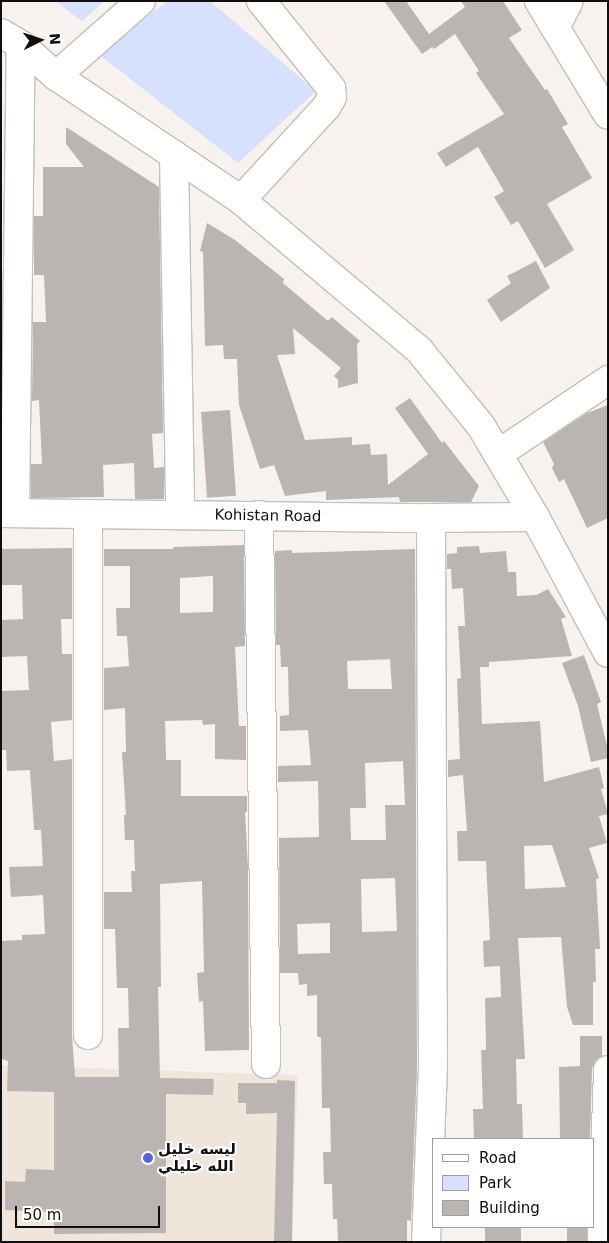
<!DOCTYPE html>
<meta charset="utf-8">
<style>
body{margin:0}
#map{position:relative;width:609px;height:1243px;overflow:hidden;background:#f7f2ee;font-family:"DejaVu Sans","Noto Naskh Arabic",sans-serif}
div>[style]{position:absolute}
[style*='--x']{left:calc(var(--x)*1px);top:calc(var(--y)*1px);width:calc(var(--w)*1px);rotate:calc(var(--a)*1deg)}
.built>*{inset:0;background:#efe5db;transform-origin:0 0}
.green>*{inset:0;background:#d7e0fd}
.building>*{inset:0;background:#bab5b1;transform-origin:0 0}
.roads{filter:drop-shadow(1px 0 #c3bfba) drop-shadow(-1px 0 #c3bfba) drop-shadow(0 1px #c3bfba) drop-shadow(0 -1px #c3bfba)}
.minor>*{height:28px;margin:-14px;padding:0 14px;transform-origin:14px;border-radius:14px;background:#fff}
.major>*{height:28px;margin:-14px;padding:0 14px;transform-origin:14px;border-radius:14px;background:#fff}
.dots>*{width:14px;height:14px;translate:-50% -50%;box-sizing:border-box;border:2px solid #fff;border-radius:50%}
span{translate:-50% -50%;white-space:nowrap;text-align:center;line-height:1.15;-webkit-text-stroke:4px #fff;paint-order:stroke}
.street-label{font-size:15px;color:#100f0d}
.poi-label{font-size:15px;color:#100f0d;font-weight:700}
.left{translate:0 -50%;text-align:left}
.frame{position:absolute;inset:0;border:2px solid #100f0d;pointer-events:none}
.legend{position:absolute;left:432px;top:1138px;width:162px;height:90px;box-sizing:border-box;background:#fff;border:1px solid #9f9f9e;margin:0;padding:6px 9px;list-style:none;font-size:15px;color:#100f0d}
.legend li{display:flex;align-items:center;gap:10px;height:25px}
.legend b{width:25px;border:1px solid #9f9f9e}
.north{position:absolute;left:15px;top:15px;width:50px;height:50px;-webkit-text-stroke:4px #fff;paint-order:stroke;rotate:86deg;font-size:14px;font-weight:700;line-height:20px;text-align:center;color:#100f0d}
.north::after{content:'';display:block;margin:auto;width:18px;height:22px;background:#100f0d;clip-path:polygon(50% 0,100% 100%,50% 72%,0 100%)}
.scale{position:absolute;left:15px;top:1206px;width:145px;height:22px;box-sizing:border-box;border:2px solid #100f0d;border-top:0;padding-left:6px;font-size:15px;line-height:18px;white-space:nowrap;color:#100f0d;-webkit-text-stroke:4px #fff;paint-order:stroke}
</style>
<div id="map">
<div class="built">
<i style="left:1px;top:1065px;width:297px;height:177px;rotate:2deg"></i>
</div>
<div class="green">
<i style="clip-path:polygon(55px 1px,105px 1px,82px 21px)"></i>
<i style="clip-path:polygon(168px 1px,210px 1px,316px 91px,238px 163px,97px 53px)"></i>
</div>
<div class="building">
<i style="clip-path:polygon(384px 1px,406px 1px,429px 34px,465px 7px,461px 1px,503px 1px,522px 30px,509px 38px,545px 90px,547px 89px,568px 124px,562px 127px,592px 178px,547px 204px,574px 250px,545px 268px,518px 221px,511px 225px,494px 197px,504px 191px,478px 147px,446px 167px,437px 153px,504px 114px,476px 73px,479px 71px,455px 34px,434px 49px,432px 47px,422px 54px)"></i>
<i style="clip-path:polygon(66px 127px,159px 187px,163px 433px,152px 434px,154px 468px,164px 467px,164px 499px,135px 499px,134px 463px,103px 465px,104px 497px,31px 498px,31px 464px,42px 464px,39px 400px,32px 401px,33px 322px,46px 322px,44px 275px,34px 275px,34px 216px,43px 216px,43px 167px,84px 167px,66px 144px)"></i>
<i style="clip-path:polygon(207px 223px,235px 240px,284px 279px,283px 283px,328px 321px,332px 317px,360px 341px,357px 344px,358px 383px,338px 388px,338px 380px,334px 376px,341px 368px,293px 328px,295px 354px,277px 355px,305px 440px,352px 437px,352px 445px,370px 444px,371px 455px,387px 454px,388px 485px,428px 454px,395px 408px,410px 398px,442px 443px,444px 441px,479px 486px,471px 502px,400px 502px,399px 497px,326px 500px,326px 491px,285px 496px,274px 465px,260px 469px,239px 405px,237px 359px,224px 359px,223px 345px,205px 346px,203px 252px,200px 251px)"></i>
<i style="clip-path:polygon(536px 261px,550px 288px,501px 322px,487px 300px,511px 283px,507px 276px)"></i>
<i style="clip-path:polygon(608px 405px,608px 518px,587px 528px,564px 479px,559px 482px,552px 468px,554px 464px,543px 442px,587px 413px)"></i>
<i style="left:230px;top:410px;width:86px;height:29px;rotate:86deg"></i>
<i style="clip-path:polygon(evenodd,244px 545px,245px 646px,235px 647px,239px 726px,246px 726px,246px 760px,215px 759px,215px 724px,203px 725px,202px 720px,165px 721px,166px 760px,181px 760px,181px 796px,247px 796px,247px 812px,245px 812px,248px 868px,249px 1050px,205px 1051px,203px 1001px,199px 1002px,197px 973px,204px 972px,202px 881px,160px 884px,161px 987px,158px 987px,160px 1078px,214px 1079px,213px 1095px,166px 1094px,166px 1233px,54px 1234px,54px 1212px,5px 1210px,5px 1181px,25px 1182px,26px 1169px,54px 1170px,54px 1092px,7px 1091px,8px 1061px,1px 1059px,1px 941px,22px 940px,22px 935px,45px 934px,43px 895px,11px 897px,9px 867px,43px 866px,41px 830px,34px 830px,30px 770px,7px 771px,6px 750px,1px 750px,1px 691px,29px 690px,27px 656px,1px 657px,1px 620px,23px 619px,22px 585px,1px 585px,1px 549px,72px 548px,72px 619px,61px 619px,62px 654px,72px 654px,72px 720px,51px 722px,54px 761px,72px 759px,72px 1035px,75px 1077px,119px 1077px,118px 1028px,129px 1028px,128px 988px,117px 988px,115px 929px,104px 929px,104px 892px,132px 892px,131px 871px,135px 871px,134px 840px,125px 840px,124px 815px,126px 815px,122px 752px,126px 752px,125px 708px,104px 710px,104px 668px,129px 666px,127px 636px,117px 636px,116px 608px,130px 608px,130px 566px,104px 566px,104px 549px,173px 549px,173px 547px,244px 545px,213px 576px,213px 612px,180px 613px,180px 578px,213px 576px)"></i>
<i style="clip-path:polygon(evenodd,479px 546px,480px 553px,506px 551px,508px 572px,516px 572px,517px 596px,536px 595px,548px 589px,566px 617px,561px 619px,572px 656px,489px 662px,489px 667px,480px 667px,482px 724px,540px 721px,544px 782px,599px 767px,604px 788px,601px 789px,608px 814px,599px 816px,607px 843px,589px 848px,599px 878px,596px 879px,600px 949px,595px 949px,596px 982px,593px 982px,593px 1025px,573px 1025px,567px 1007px,561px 937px,518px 938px,525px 1059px,516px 1059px,517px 1104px,522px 1104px,523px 1139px,474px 1139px,473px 1109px,483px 1109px,481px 1050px,486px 1050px,485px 998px,501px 997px,500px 966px,484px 967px,483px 941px,490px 940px,486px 861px,458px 861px,457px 831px,467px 831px,463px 775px,448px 777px,448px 760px,460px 759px,457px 679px,461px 678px,458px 626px,465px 626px,463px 588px,452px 589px,451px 569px,447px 569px,447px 554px,457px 553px,457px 547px,479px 546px,552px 845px,566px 887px,525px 889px,524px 846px,552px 845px)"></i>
<i style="clip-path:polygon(evenodd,415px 549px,417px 1068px,411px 1221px,407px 1220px,407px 1242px,338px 1242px,337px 1219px,333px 1219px,332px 1184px,324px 1184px,323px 1152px,331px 1152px,330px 1108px,322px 1108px,321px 1038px,317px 1036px,317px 995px,307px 996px,307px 984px,299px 985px,298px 973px,280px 973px,279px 838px,319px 837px,318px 781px,278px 782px,278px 766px,311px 765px,308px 730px,280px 731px,280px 716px,289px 715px,288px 667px,281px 667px,280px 645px,276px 645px,275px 551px,292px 550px,292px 553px,415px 549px,390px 659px,392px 689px,348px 689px,347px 661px,390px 659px,415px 549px,403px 761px,405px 805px,385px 805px,386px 840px,351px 840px,350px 808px,366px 808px,365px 763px,403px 761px,415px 549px,395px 878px,397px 931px,362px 932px,361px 879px,395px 878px,415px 549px,330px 923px,330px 953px,298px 954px,297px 924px,330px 923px)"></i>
<i style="clip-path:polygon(584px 655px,601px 702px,597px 704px,608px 750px,608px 758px,591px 762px,578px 706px,562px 663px)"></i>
<i style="clip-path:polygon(580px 1036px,602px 1036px,602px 1056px,595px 1061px,592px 1069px,590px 1139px,560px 1139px,559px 1067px,580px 1066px)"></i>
<i style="clip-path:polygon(277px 1080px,295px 1081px,292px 1242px,274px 1242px,277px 1113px,246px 1114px,246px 1103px,238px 1103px,238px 1083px,277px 1083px)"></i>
<i style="left:485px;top:1227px;width:36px;height:15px"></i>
<i style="left:567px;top:1227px;width:20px;height:15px"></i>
</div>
<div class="roads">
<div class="minor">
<i style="--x:539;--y:1;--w:133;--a:58.8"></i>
<i style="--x:555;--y:28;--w:30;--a:-63"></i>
<i style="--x:56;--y:76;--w:113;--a:-41.4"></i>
<i style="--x:174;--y:155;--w:360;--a:89"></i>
<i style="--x:241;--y:200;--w:127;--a:-47.5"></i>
<i style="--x:327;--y:106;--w:10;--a:-61"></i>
<i style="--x:332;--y:97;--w:9;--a:-96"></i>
<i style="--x:331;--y:88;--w:112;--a:-128.8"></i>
<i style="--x:498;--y:454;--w:133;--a:-33.9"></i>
<i style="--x:1;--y:513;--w:430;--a:0.7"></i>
<i style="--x:431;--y:518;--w:104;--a:-0.6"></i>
<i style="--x:15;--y:513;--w:468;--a:-89.3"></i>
<i style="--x:88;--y:514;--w:521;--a:90"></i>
<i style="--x:259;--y:515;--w:549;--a:89.27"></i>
<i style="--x:426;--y:1242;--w:174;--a:-87.7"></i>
<i style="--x:433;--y:1068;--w:550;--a:-90.21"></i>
<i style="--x:602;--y:1242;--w:172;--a:-88"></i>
</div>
<div class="major">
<i style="--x:1;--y:33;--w:23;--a:31"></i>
<i style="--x:21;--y:45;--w:47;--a:41.5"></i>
<i style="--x:56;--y:76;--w:223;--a:33.8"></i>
<i style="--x:241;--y:200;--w:233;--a:40.1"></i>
<i style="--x:419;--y:350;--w:98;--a:50.8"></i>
<i style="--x:481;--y:426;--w:106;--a:59.3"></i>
<i style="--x:535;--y:517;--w:154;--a:61.8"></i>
</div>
</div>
<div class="dots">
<i style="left:148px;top:1158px;background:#5466dc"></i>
</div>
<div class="street-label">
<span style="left:268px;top:516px;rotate:1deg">Kohistan Road</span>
</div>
<div class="poi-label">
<span class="left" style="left:158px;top:1158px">ليسه خليل<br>الله خليلي</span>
</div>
<div class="frame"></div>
<ul class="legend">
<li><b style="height:6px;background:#fff"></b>Road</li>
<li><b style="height:14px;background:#d7e0fd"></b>Park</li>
<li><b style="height:14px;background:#bab5b1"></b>Building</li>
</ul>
<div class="north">N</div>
<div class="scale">50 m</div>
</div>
